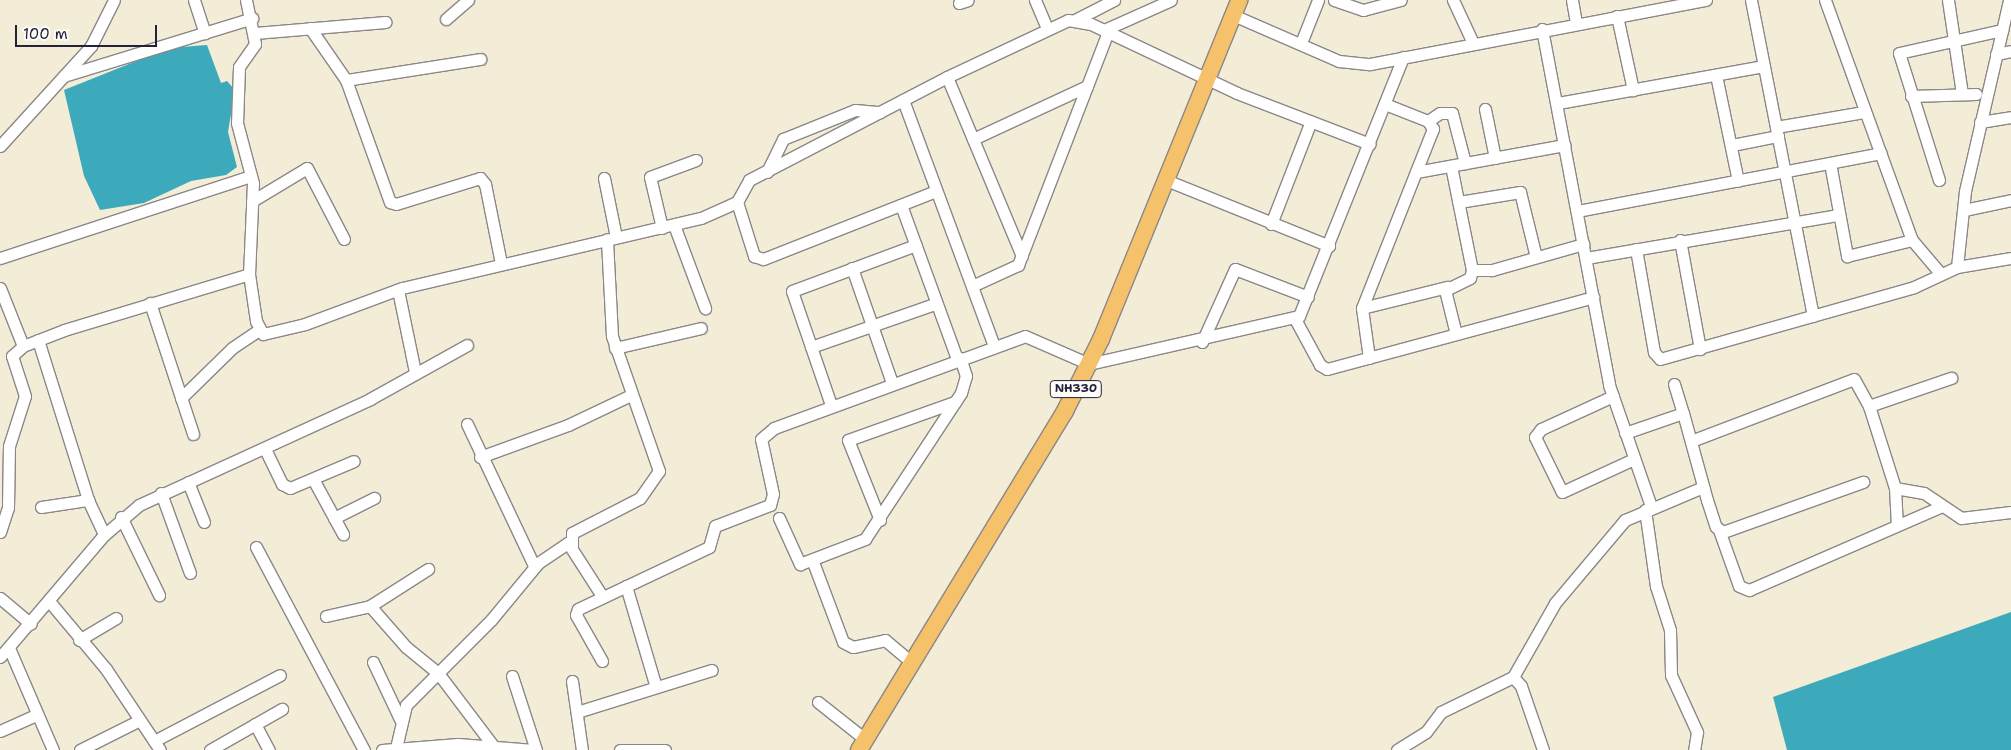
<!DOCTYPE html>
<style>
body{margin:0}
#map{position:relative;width:2011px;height:750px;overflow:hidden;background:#f3ecd6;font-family:"Shantell Sans",sans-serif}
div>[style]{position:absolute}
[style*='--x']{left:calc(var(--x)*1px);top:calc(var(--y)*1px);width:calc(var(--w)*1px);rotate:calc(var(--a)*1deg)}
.water>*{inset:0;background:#3caabb}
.roads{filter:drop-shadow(1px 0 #8a8788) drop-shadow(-1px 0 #8a8788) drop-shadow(0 1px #8a8788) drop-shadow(0 -1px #8a8788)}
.minor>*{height:11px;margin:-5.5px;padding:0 5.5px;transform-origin:5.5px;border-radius:5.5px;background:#fff}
.highway>*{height:16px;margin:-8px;padding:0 8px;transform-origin:8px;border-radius:8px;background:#f5c16b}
span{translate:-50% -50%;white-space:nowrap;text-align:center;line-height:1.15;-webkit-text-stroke:5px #fdfcf7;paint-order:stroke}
.shield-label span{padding:1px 4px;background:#fdfcf7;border:1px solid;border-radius:4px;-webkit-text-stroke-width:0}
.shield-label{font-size:12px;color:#22223b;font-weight:700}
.scale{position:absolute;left:15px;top:25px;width:142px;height:22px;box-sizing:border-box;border:2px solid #22223b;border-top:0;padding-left:6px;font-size:15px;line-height:18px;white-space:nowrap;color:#22223b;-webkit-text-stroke:4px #fdfcf7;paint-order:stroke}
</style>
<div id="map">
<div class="water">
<i style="clip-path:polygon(207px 45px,221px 83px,227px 81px,235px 90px,228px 132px,237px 167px,226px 175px,191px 181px,144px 203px,100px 210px,84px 176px,64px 90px,169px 48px)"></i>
<i style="clip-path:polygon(2011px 612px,2011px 750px,1787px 750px,1773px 697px)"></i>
</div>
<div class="roads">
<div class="minor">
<i style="--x:194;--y:0;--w:35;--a:72"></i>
<i style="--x:246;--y:0;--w:45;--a:78.4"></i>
<i style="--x:255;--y:44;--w:28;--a:125"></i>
<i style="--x:239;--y:67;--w:56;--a:92"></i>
<i style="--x:237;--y:123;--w:62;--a:75.1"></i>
<i style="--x:253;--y:183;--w:91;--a:92.5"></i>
<i style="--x:249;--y:274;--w:48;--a:81.5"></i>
<i style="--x:256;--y:321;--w:15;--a:62"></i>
<i style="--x:263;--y:334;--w:43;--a:-13.4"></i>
<i style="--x:305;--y:324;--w:103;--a:-20.4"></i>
<i style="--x:402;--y:288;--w:307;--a:-13.2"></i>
<i style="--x:701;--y:218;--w:39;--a:-24"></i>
<i style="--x:737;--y:202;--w:25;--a:-61"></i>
<i style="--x:749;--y:180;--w:223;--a:-27.5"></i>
<i style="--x:947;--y:77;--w:134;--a:-25.2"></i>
<i style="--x:1068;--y:20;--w:23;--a:10"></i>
<i style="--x:1091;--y:24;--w:161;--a:25.3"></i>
<i style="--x:1237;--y:93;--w:142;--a:21"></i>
<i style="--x:1035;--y:0;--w:30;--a:67"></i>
<i style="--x:1334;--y:0;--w:31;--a:19"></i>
<i style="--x:1363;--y:10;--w:39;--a:-15"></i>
<i style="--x:1453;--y:0;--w:47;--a:65.1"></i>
<i style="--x:1572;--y:0;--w:23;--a:80"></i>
<i style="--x:1751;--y:0;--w:322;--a:78.9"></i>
<i style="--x:1825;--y:0;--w:255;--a:70.1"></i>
<i style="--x:1912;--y:240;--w:43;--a:49.7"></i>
<i style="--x:1948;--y:0;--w:95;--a:81.5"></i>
<i style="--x:959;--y:3;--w:9;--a:-18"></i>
<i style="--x:1233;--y:15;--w:116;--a:23.5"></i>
<i style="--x:1339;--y:61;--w:31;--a:6"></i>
<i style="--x:1370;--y:64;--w:342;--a:-10.8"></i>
<i style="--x:1617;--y:16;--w:76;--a:77.8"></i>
<i style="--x:446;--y:19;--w:29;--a:-41"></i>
<i style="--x:1075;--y:20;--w:44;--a:-27.1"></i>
<i style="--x:310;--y:28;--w:63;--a:55.3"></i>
<i style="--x:346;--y:80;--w:130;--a:70.2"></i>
<i style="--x:390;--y:202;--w:6;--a:18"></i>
<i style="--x:396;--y:204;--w:88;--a:-17.2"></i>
<i style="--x:480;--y:178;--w:8;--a:50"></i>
<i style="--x:485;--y:184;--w:81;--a:78.6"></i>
<i style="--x:1542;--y:29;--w:362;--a:79.3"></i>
<i style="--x:1609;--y:385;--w:128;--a:70.9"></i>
<i style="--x:1104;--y:30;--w:73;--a:-24.1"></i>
<i style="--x:255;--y:33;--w:131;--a:-4.8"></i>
<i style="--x:1301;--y:43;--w:46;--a:-68.4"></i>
<i style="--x:1996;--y:54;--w:15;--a:-11"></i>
<i style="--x:1716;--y:75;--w:108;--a:78.3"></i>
<i style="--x:64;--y:76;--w:197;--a:-17.1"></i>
<i style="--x:947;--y:77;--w:194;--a:67.3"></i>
<i style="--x:346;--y:80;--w:136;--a:-8.9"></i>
<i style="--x:1911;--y:96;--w:65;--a:-1.8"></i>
<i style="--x:903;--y:100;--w:262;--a:69.7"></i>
<i style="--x:1558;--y:103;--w:209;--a:-10.2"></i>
<i style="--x:1485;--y:109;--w:50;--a:78.5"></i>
<i style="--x:1428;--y:121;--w:14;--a:-34"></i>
<i style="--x:1440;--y:113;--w:12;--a:0"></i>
<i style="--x:1452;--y:113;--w:52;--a:75.4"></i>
<i style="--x:1980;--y:122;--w:31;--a:-9"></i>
<i style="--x:1776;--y:127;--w:89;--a:-9.7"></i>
<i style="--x:973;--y:139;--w:126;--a:-24.9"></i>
<i style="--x:1732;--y:145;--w:47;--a:-11.1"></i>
<i style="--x:0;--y:146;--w:135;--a:-47.7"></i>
<i style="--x:91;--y:46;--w:51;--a:-63.4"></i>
<i style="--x:1830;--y:163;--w:95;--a:79.6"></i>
<i style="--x:1847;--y:256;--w:67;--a:-13.8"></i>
<i style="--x:1451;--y:166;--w:106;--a:78.6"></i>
<i style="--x:1472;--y:270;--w:8;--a:104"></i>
<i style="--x:1470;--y:278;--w:28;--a:154"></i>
<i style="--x:1445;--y:290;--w:45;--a:76"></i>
<i style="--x:767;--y:172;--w:37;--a:-64"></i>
<i style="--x:783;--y:139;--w:78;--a:-21.9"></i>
<i style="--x:855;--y:110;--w:25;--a:5"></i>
<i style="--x:1416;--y:172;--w:151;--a:-10.3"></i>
<i style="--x:604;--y:178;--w:60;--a:78.5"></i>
<i style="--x:1166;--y:180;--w:176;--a:22"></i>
<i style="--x:1939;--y:180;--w:133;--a:-107.5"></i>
<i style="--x:1899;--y:53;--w:106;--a:-12.6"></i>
<i style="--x:252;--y:201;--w:64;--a:-31"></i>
<i style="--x:307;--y:168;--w:80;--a:62.5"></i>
<i style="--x:737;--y:202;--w:57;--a:72.5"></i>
<i style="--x:754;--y:256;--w:9;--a:18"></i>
<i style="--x:763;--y:259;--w:186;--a:-21.5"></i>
<i style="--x:1459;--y:202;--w:62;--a:-9.3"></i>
<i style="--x:1520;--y:192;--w:67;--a:76.2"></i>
<i style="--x:901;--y:205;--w:164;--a:70"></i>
<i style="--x:1964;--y:210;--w:48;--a:-12"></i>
<i style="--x:1577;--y:211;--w:309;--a:-10.8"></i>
<i style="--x:1271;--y:224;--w:110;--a:-68.8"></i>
<i style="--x:674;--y:225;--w:89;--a:69.5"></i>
<i style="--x:662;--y:228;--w:52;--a:-103.2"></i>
<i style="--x:650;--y:177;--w:49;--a:-20.3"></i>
<i style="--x:1680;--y:240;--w:111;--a:79.6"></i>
<i style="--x:1636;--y:249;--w:105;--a:80.1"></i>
<i style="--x:1654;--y:352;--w:9;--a:49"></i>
<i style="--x:1660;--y:359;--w:264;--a:-15.8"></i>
<i style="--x:1914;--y:287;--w:47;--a:-24.9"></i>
<i style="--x:1957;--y:267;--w:76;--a:-84"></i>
<i style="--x:1965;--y:191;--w:196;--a:-77"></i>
<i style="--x:0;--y:258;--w:264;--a:-18.1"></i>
<i style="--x:1586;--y:258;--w:256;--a:-9.7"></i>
<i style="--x:1957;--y:267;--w:55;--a:-9.5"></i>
<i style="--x:852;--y:268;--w:122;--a:70.8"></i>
<i style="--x:1472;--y:270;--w:20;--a:0"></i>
<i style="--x:1492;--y:270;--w:95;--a:-15.9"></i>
<i style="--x:972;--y:286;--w:51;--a:-24.5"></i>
<i style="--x:1018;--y:265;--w:250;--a:-68.9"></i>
<i style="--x:0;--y:288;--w:62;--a:68.4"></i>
<i style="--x:398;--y:290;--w:84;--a:78.3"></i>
<i style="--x:150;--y:303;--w:138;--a:71.8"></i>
<i style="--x:1362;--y:308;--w:88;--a:-13.9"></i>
<i style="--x:1295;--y:319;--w:52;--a:61.5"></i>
<i style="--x:1320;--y:365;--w:8;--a:30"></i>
<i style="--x:1327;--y:369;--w:276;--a:-15.1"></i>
<i style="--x:38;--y:340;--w:168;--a:72.6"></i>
<i style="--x:88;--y:500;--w:38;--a:65"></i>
<i style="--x:1202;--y:342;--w:80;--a:-65.7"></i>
<i style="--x:1235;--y:269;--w:78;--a:21"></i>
<i style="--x:811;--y:347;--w:133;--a:-19.2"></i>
<i style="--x:615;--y:348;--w:88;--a:-13.1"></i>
<i style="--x:12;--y:356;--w:15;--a:-42"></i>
<i style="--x:23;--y:346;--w:44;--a:-21.3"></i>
<i style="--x:64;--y:330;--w:193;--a:-16.8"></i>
<i style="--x:1369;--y:358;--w:50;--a:-98"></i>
<i style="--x:1362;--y:308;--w:193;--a:-68.4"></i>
<i style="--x:1433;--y:129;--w:9;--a:-122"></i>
<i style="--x:1428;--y:121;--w:46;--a:-158.4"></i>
<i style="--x:1674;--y:384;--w:30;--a:73"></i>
<i style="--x:1613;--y:396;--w:79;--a:155.4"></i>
<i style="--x:1541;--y:429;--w:10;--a:127"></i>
<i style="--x:1535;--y:437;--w:61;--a:63.9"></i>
<i style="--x:1562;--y:492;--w:79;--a:-24.6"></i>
<i style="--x:181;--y:398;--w:71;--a:-44.4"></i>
<i style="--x:232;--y:348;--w:32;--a:-34"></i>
<i style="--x:831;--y:405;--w:120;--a:-108.9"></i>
<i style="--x:792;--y:291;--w:132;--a:-20.4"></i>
<i style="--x:1869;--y:406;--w:87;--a:-18.9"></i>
<i style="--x:467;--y:424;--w:157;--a:64.7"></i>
<i style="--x:1625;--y:433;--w:61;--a:-19"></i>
<i style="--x:1683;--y:413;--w:90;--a:74.6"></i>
<i style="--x:1707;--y:500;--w:28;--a:72"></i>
<i style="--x:1716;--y:527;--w:9;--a:36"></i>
<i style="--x:1723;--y:532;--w:149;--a:-19.7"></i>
<i style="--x:1691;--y:441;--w:174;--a:-20.8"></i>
<i style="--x:1854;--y:379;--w:31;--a:61"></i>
<i style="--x:1869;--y:406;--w:86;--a:72.4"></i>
<i style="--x:1895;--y:488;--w:29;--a:10"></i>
<i style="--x:1924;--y:493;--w:45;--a:34"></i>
<i style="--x:1961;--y:518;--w:50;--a:-6.8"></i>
<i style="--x:265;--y:449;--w:39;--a:64"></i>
<i style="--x:282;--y:484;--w:9;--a:27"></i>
<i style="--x:290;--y:488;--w:69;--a:-22.9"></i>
<i style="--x:480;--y:457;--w:94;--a:-20"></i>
<i style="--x:568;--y:425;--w:70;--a:-25.5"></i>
<i style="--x:313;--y:479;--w:63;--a:61.4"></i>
<i style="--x:188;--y:482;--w:43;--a:68.2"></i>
<i style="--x:1895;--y:488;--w:35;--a:87"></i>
<i style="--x:161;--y:493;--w:85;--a:70.1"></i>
<i style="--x:41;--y:507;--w:48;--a:-8.5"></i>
<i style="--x:1645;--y:510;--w:77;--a:81.8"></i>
<i style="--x:1656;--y:586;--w:46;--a:72.3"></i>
<i style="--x:1670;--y:630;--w:45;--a:88.7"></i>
<i style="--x:1671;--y:675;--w:63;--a:65.5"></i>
<i style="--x:1697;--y:732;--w:18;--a:99"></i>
<i style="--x:121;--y:517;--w:87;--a:64"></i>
<i style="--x:334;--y:518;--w:45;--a:-26.6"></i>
<i style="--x:779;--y:518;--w:51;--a:65.5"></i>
<i style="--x:800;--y:564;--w:70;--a:-21"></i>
<i style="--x:865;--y:539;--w:175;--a:-56.7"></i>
<i style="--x:961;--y:393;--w:18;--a:-74"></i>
<i style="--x:966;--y:376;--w:19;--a:-108"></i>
<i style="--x:880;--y:520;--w:86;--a:-111.8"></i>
<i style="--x:848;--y:440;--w:114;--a:-19.6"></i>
<i style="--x:1719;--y:530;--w:59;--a:70.3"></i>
<i style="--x:1739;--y:586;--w:11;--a:22"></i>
<i style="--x:1749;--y:590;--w:210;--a:-23.5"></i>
<i style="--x:0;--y:532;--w:25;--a:-72"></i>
<i style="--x:8;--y:508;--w:62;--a:-89.1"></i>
<i style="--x:9;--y:446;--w:52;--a:-72.3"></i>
<i style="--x:25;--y:396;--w:42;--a:-108"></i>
<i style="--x:572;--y:546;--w:13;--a:-90"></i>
<i style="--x:572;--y:533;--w:76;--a:-27.2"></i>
<i style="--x:640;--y:498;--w:33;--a:-55"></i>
<i style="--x:659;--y:471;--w:143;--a:-109.2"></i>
<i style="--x:612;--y:336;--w:97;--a:-93"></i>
<i style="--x:256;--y:547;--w:230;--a:62"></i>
<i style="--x:813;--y:562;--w:85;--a:69.4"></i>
<i style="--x:843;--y:642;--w:11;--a:27"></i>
<i style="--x:853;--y:647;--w:33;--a:-12"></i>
<i style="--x:885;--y:640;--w:35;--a:40"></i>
<i style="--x:626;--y:586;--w:105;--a:73.5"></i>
<i style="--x:0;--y:598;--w:40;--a:40"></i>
<i style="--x:49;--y:601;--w:89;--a:50"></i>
<i style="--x:106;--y:669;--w:97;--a:56.3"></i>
<i style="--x:370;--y:606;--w:55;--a:48.7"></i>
<i style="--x:406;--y:647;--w:41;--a:39.1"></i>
<i style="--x:438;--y:673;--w:93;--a:52.9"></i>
<i style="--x:326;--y:616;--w:45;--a:-12.8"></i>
<i style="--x:370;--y:606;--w:69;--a:-32.5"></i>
<i style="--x:79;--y:640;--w:43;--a:-30.7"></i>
<i style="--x:9;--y:648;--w:111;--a:66.7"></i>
<i style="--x:0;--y:657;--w:160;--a:-49.6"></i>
<i style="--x:104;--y:535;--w:46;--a:-40.6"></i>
<i style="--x:139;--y:505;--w:254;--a:-24.6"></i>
<i style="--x:370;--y:399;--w:111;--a:-29.1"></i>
<i style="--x:602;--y:661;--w:53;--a:-119.5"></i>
<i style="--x:576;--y:615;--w:6;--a:-72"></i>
<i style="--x:578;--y:609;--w:145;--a:-25.3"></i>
<i style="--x:709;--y:547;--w:22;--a:-74"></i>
<i style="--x:715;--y:526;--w:59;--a:-20.9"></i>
<i style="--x:770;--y:505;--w:11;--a:-75"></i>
<i style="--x:773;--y:494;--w:56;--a:-102.3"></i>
<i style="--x:761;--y:439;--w:17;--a:-40"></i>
<i style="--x:774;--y:428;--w:267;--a:-20.1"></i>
<i style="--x:1025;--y:336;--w:70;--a:23.6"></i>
<i style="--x:1089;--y:364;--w:215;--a:-12.9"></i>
<i style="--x:1299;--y:316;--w:279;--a:-68.1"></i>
<i style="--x:373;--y:662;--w:63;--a:64.7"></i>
<i style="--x:512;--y:676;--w:78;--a:72"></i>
<i style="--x:1513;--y:677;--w:12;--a:48"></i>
<i style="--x:1521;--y:686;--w:68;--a:71"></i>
<i style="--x:572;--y:681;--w:70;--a:81.8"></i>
<i style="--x:818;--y:702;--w:61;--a:38.4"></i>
<i style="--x:577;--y:712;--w:141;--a:-17.3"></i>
<i style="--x:255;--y:724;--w:30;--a:62"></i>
<i style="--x:0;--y:731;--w:39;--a:-24"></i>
<i style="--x:154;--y:741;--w:142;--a:-27.6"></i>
<i style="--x:396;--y:748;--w:44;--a:-76.9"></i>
<i style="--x:406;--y:705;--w:120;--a:-45"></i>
<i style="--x:491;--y:620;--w:74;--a:-50.5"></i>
<i style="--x:538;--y:563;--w:36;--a:-34"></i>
<i style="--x:568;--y:543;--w:63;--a:57.3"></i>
<i style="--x:80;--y:750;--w:65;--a:-26.6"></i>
<i style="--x:210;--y:750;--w:83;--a:-29.7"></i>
<i style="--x:382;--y:750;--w:76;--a:-4.5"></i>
<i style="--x:458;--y:744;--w:76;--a:4.5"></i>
<i style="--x:620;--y:750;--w:45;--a:0"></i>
<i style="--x:1397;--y:750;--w:34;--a:-32"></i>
<i style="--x:1426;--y:732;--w:25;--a:-53"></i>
<i style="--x:1441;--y:712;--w:80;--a:-25.9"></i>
<i style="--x:1513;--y:677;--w:85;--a:-60.4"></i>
<i style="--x:1555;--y:603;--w:109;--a:-49.9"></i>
<i style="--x:1625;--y:520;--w:85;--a:-22.9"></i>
</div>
<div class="highway">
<i style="--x:859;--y:750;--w:397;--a:-58.7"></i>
<i style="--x:1065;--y:411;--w:80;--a:-63.4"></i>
<i style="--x:1101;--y:339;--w:366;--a:-67.8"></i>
</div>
</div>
<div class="shield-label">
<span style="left:1076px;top:389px">NH330</span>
</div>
<div class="scale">100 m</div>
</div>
